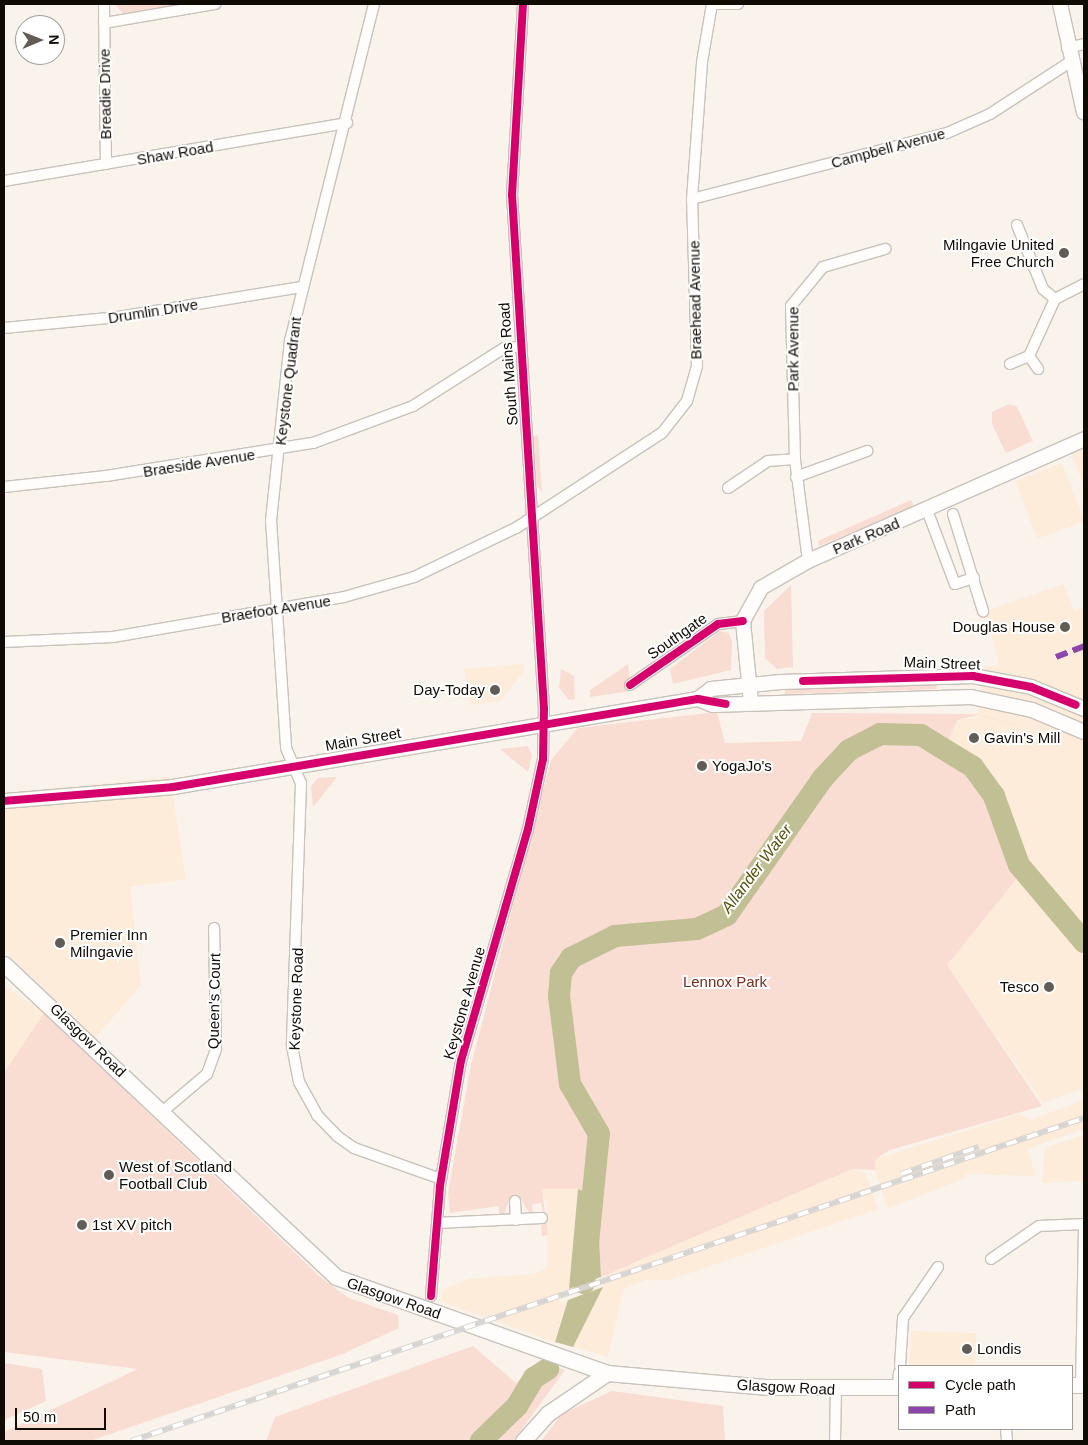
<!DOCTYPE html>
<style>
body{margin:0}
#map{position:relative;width:1088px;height:1445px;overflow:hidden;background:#f9f3ec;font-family:Arial,sans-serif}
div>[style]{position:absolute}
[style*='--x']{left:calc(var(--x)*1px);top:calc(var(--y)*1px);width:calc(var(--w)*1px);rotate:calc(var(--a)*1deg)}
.built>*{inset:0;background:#fcecd9;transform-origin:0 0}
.green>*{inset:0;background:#f9dcd2}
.water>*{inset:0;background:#c1bf94}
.river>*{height:22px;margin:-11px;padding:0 11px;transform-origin:11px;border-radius:11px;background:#c1bf94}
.roads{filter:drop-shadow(1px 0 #c8c2ba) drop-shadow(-1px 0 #c8c2ba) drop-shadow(0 1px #c8c2ba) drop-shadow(0 -1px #c8c2ba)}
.minor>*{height:10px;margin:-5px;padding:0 5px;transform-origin:5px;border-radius:5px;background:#fefdfc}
.secondary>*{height:14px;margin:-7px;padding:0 7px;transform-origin:7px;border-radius:7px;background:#fefdfc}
.primary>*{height:15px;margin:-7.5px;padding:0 7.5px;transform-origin:7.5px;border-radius:7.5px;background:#fefdfc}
.rail>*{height:5.5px;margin-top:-2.75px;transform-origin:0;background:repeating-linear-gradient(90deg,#fff 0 11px,#d7d5d2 0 22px);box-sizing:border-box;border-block:1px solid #d7d5d2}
.quiet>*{height:6px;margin-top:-3px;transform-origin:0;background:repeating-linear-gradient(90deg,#8e44ad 0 12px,transparent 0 18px)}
.cycleway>*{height:8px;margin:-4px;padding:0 4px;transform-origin:4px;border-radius:4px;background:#d6006c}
.dots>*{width:14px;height:14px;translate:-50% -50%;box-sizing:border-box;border:2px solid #fff;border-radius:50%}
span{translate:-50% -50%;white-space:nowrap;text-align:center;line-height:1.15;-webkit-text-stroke:4px #fff;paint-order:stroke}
.street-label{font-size:15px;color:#110b05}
.poi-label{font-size:15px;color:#110b05}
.right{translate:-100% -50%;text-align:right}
.left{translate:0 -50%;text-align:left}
.park-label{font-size:15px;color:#772d1a}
.water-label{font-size:16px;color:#555410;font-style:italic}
.frame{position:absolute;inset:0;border:5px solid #110b05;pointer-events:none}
.legend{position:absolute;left:898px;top:1365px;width:175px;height:65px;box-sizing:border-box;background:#fff;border:1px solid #a09d9b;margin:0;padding:6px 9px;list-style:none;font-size:15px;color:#110b05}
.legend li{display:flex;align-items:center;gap:10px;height:25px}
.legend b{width:25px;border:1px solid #a09d9b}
.north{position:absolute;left:15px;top:15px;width:50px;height:50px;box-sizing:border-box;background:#fff;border:1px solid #a09d9b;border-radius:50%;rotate:89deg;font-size:14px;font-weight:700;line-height:20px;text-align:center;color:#110b05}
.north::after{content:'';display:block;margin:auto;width:18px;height:22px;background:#625c56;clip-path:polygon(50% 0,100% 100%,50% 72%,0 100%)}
.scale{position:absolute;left:15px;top:1408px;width:91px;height:22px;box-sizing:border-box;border:2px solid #110b05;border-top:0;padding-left:6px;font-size:15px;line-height:18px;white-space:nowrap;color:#110b05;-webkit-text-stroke:4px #fff;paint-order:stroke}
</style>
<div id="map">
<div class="built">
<i style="clip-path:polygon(1084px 446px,1084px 486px,1070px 451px)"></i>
<i style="left:1062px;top:463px;width:62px;height:50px;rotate:69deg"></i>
<i style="clip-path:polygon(1063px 584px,1074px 611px,1084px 607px,1084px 1088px,1043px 1103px,947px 965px,1019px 876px,992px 778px,948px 742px,957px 720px,985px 716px,977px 714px,984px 667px,999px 665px,986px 611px)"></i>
<i style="clip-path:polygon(524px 664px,524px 672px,500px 701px,470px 705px,464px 669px)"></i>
<i style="clip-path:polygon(170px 777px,186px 879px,130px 887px,141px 985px,95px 1038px,4px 950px,4px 793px)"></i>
<i style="clip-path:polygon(4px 985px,44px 1013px,4px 1073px)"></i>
<i style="clip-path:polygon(1084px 1100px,1084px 1129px,1027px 1149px,1036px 1176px,966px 1174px,965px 1178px,889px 1208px,886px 1205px,875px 1170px,876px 1159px,1019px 1114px,1030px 1120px)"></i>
<i style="clip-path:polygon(1084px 1135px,1084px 1181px,1042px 1183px,1045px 1148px)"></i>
<i style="clip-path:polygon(852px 1169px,865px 1173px,878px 1209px,669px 1280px,645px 1280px,623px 1290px,608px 1357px,573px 1347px,603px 1287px,601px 1277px)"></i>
<i style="clip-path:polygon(542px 1189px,578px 1189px,569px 1289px,559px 1293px,561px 1303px,568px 1300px,555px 1342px,442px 1302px,442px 1290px,468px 1279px,534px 1274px,547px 1268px,547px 1208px)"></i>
<i style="left:911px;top:1331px;width:65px;height:35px;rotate:2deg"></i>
</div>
<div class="green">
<i style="clip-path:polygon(115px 4px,186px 4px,124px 15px)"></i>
<i style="clip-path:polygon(1009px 404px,1017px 407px,1033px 441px,1006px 453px,992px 424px,992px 412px)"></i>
<i style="clip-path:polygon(538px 435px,542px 492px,535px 483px,532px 436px)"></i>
<i style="clip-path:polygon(911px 500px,914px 507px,819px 546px,818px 541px)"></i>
<i style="clip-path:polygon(791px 585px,793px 667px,777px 669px,765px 658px,764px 611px)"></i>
<i style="clip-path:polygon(720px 631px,729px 633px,732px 641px,731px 670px,673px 684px,670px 669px)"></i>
<i style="clip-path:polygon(628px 664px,631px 691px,590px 697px,590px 690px)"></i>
<i style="clip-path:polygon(561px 669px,574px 676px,575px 699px,569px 700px,559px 688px)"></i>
<i style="clip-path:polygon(936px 681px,937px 689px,785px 694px,785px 688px)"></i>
<i style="clip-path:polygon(717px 712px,725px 743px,801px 741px,812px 713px,977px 714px,1030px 729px,978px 715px,957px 720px,948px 742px,992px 778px,1019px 876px,947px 965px,1042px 1106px,890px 1150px,876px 1159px,875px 1170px,852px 1169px,601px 1277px,597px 1197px,578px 1189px,542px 1189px,548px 1235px,542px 1236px,541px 1223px,545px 1223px,541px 1203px,532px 1204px,533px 1212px,529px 1212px,520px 1198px,510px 1198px,504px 1214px,499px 1215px,499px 1206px,450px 1213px,448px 1193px,471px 1065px,551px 760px,578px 728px)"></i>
<i style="clip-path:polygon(528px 746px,532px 755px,528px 772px,500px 749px)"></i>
<i style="clip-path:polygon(337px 777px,313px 807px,311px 786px,318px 778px)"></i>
<i style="clip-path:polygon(44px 1013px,320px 1277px,349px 1298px,398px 1315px,399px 1328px,340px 1355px,90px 1441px,4px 1441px,4px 1432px,138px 1369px,4px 1352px,4px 1073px)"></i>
<i style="clip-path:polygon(473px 1346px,516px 1383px,539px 1361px,565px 1370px,513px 1441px,266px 1441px,275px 1417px)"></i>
<i style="clip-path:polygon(4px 1363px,42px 1369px,46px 1401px,4px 1420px)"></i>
<i style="clip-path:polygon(612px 1391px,723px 1406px,725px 1441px,541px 1441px,562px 1414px)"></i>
</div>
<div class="water">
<i style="clip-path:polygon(578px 1189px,597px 1197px,601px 1277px,569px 1289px)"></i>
<i style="clip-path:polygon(603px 1287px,573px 1347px,555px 1342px,568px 1300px)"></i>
</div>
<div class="river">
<i style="--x:584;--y:1283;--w:150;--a:-84.3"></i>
<i style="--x:599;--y:1134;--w:58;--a:-120.1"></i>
<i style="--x:570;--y:1084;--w:89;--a:-97.1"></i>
<i style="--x:559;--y:996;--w:23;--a:-85"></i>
<i style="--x:561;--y:973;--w:18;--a:-56"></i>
<i style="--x:571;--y:958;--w:49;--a:-26.6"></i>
<i style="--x:615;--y:936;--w:82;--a:-4.9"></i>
<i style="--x:697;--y:929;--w:33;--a:-25"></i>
<i style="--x:727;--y:915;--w:167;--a:-55"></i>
<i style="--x:823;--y:778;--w:38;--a:-47"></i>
<i style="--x:849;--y:750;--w:35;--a:-27"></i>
<i style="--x:880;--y:734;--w:41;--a:1.4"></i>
<i style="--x:921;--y:735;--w:61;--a:31.6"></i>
<i style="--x:973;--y:767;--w:36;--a:54"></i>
<i style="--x:994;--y:796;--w:73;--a:70.1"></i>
<i style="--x:1019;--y:865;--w:101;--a:49.8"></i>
<i style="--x:481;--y:1441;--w:50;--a:-44.2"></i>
<i style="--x:517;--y:1406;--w:33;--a:-59"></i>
<i style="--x:534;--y:1378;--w:17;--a:-33"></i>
</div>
<div class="roads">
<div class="minor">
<i style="--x:104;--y:4;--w:160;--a:89.3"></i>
<i style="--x:374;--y:4;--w:346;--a:104"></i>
<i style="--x:290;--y:340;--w:181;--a:96"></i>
<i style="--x:271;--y:520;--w:228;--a:86.2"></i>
<i style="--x:286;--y:748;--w:38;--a:67"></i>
<i style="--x:301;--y:783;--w:263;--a:92"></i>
<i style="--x:292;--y:1046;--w:37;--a:79"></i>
<i style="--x:299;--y:1082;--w:38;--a:61"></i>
<i style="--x:317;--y:1115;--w:29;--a:46"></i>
<i style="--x:337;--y:1136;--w:21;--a:35"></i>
<i style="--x:354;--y:1148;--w:92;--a:19.6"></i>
<i style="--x:712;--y:4;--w:26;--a:0"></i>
<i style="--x:104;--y:23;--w:113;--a:-9.7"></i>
<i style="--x:1067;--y:48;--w:17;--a:-13"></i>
<i style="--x:4;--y:181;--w:348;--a:-9.6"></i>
<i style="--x:692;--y:199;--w:263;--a:-14.5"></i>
<i style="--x:947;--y:133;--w:47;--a:-23.8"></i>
<i style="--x:990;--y:114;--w:95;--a:-33"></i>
<i style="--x:1017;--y:225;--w:69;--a:67.9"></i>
<i style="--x:1043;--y:289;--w:16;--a:40"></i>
<i style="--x:4;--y:328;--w:115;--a:-5.5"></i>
<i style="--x:118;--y:317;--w:186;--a:-9.3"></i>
<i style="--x:1029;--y:356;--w:16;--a:55"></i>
<i style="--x:1010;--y:364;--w:21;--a:-23"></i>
<i style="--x:1029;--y:356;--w:63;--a:-65.5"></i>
<i style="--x:1055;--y:299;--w:33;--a:-27"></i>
<i style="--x:796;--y:477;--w:76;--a:-20.1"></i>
<i style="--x:4;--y:487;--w:103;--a:-6.2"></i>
<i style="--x:106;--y:476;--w:210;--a:-9.1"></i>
<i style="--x:313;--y:443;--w:107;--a:-20.3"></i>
<i style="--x:413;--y:406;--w:108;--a:-32.5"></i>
<i style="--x:504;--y:348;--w:16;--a:-4"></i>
<i style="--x:728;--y:488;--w:48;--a:-34"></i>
<i style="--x:768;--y:461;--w:27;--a:-4"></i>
<i style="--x:927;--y:510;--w:79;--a:69.3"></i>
<i style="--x:955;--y:584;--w:20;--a:-18"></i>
<i style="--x:953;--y:514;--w:102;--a:72.8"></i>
<i style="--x:808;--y:561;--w:103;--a:-97.3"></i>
<i style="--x:795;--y:459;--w:153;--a:-91.5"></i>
<i style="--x:791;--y:306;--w:50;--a:-50.6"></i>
<i style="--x:823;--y:267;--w:65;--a:-16.2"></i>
<i style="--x:4;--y:642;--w:109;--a:-2.6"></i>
<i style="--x:113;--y:637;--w:234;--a:-9.8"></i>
<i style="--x:344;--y:597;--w:73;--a:-15.9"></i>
<i style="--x:414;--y:577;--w:113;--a:-25.7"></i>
<i style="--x:516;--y:528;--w:174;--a:-33.1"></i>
<i style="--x:662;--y:433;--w:41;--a:-52"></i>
<i style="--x:687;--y:401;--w:36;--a:-74"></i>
<i style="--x:697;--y:366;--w:167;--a:-91.7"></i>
<i style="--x:692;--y:199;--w:137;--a:-85.8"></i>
<i style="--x:702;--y:62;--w:59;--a:-80.2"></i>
<i style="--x:630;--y:685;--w:107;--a:-34.7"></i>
<i style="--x:718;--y:624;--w:25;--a:-7"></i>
<i style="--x:162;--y:1112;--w:59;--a:-40.2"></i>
<i style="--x:207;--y:1074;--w:27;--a:-70"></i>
<i style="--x:216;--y:1049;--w:121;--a:-90.9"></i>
<i style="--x:515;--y:1201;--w:19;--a:87"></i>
<i style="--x:437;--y:1223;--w:105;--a:-2.7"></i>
<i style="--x:991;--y:1259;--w:58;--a:-34.5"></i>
<i style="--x:1039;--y:1226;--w:45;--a:-2.5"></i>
<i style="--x:431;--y:1296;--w:110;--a:-85.3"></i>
<i style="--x:440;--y:1186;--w:127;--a:-80.5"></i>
<i style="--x:461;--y:1061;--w:241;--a:-73.9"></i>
<i style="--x:528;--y:829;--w:72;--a:-77.9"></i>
<i style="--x:543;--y:759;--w:50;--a:-88.9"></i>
<i style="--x:544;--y:709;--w:515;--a:-93.56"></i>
<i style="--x:512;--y:195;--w:191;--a:-86.7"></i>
<i style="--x:900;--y:1366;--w:48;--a:-86.4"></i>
<i style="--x:903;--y:1318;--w:62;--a:-55.5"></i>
<i style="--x:1081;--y:1385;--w:156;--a:-88.9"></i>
<i style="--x:898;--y:1387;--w:14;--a:-86"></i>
<i style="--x:1006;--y:1429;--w:12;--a:85"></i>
<i style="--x:835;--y:1441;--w:51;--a:-88.9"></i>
</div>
<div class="secondary">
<i style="--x:1060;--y:4;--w:111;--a:77.5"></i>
<i style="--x:698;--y:699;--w:16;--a:22"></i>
<i style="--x:713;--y:705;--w:258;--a:-1.8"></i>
<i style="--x:971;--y:697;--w:62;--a:12"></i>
<i style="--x:1032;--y:710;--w:56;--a:22.9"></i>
<i style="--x:751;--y:703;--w:82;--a:-95.6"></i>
<i style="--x:743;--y:621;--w:38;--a:-61"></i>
<i style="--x:761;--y:588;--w:54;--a:-29.9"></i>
<i style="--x:808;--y:561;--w:302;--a:-23.8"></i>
<i style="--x:4;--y:801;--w:170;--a:-4.7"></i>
<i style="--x:173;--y:787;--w:532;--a:-9.52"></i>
<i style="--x:698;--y:699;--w:16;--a:-38"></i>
<i style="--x:711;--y:689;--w:70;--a:-5.7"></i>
<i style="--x:781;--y:682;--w:192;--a:-1.8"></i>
<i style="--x:973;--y:676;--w:59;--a:10.7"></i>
<i style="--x:1031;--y:687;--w:57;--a:22.5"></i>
</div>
<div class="primary">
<i style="--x:4;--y:964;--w:456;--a:43.3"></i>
<i style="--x:336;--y:1277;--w:288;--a:19.5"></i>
<i style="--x:607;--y:1373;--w:162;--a:5"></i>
<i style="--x:768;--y:1387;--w:131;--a:0"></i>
<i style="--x:1072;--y:1385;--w:12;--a:0"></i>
<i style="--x:523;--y:1441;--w:36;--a:-48"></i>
<i style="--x:547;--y:1414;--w:73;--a:-34.3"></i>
</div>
</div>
<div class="rail">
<i style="--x:901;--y:1174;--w:82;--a:-19.3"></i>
<i style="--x:131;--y:1441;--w:1006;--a:-18.72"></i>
</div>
<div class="quiet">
<i style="--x:1056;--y:657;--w:30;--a:-21"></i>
</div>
<div class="cycleway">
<i style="--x:803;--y:681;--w:170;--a:-1.7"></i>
<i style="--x:973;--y:676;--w:59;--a:10.7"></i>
<i style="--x:1031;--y:687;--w:48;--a:21.8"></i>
<i style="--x:630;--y:685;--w:107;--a:-34.7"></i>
<i style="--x:718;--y:624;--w:25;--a:-7"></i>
<i style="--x:4;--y:801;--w:170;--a:-4.7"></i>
<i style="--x:173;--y:787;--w:532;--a:-9.52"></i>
<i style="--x:698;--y:699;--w:28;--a:10"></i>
<i style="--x:431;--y:1296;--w:110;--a:-85.3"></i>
<i style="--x:440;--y:1186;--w:127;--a:-80.5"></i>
<i style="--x:461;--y:1061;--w:241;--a:-73.9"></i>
<i style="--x:528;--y:829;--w:72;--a:-77.9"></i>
<i style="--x:543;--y:759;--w:50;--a:-88.9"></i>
<i style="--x:544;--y:709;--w:515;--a:-93.56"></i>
<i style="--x:512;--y:195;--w:191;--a:-86.7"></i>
</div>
<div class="dots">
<i style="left:1064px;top:253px;background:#625c56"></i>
<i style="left:1065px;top:627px;background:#625c56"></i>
<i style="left:495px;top:690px;background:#625c56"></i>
<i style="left:974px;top:738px;background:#625c56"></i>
<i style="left:702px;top:766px;background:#625c56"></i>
<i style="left:60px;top:943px;background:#625c56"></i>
<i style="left:1049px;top:987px;background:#625c56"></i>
<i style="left:109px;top:1175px;background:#625c56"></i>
<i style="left:82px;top:1225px;background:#625c56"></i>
<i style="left:967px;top:1349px;background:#625c56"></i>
</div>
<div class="street-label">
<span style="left:105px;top:94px;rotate:-91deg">Breadie Drive</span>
<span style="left:888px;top:148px;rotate:-15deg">Campbell Avenue</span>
<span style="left:175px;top:153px;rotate:-10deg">Shaw Road</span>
<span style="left:695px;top:300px;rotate:-91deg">Braehead Avenue</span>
<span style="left:153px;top:311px;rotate:-9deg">Drumlin Drive</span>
<span style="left:793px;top:349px;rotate:-90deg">Park Avenue</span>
<span style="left:508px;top:364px;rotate:-94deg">South Mains Road</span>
<span style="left:288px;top:381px;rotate:-83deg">Keystone Quadrant</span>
<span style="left:199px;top:463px;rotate:-9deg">Braeside Avenue</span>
<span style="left:866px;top:536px;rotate:-23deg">Park Road</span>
<span style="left:276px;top:609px;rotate:-9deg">Braefoot Avenue</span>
<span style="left:677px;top:636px;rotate:-35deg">Southgate</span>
<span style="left:942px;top:663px;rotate:2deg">Main Street</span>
<span style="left:363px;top:739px;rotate:-10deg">Main Street</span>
<span style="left:296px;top:999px;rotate:-88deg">Keystone Road</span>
<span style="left:214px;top:1001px;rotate:-89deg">Queen's Court</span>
<span style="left:464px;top:1003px;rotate:-74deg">Keystone Avenue</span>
<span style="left:88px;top:1040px;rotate:44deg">Glasgow Road</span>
<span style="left:394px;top:1298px;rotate:19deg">Glasgow Road</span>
<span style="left:786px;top:1387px;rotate:3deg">Glasgow Road</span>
</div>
<div class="poi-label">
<span class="right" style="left:1054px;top:253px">Milngavie United<br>Free Church</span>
<span class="right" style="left:1055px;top:627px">Douglas House</span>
<span class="right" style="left:485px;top:690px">Day-Today</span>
<span class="left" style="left:984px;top:738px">Gavin's Mill</span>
<span class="left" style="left:712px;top:766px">YogaJo's</span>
<span class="left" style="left:70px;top:943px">Premier Inn<br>Milngavie</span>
<span class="right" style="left:1039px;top:987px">Tesco</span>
<span class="left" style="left:119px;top:1175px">West of Scotland<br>Football Club</span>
<span class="left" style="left:92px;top:1225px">1st XV pitch</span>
<span class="left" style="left:977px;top:1349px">Londis</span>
</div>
<div class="park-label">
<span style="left:725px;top:982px">Lennox Park</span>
</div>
<div class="water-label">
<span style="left:757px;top:869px;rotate:-53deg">Allander Water</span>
</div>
<div class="frame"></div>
<ul class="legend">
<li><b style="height:6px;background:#d6006c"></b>Cycle path</li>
<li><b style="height:6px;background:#8e44ad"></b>Path</li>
</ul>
<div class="north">N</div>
<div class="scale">50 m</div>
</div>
